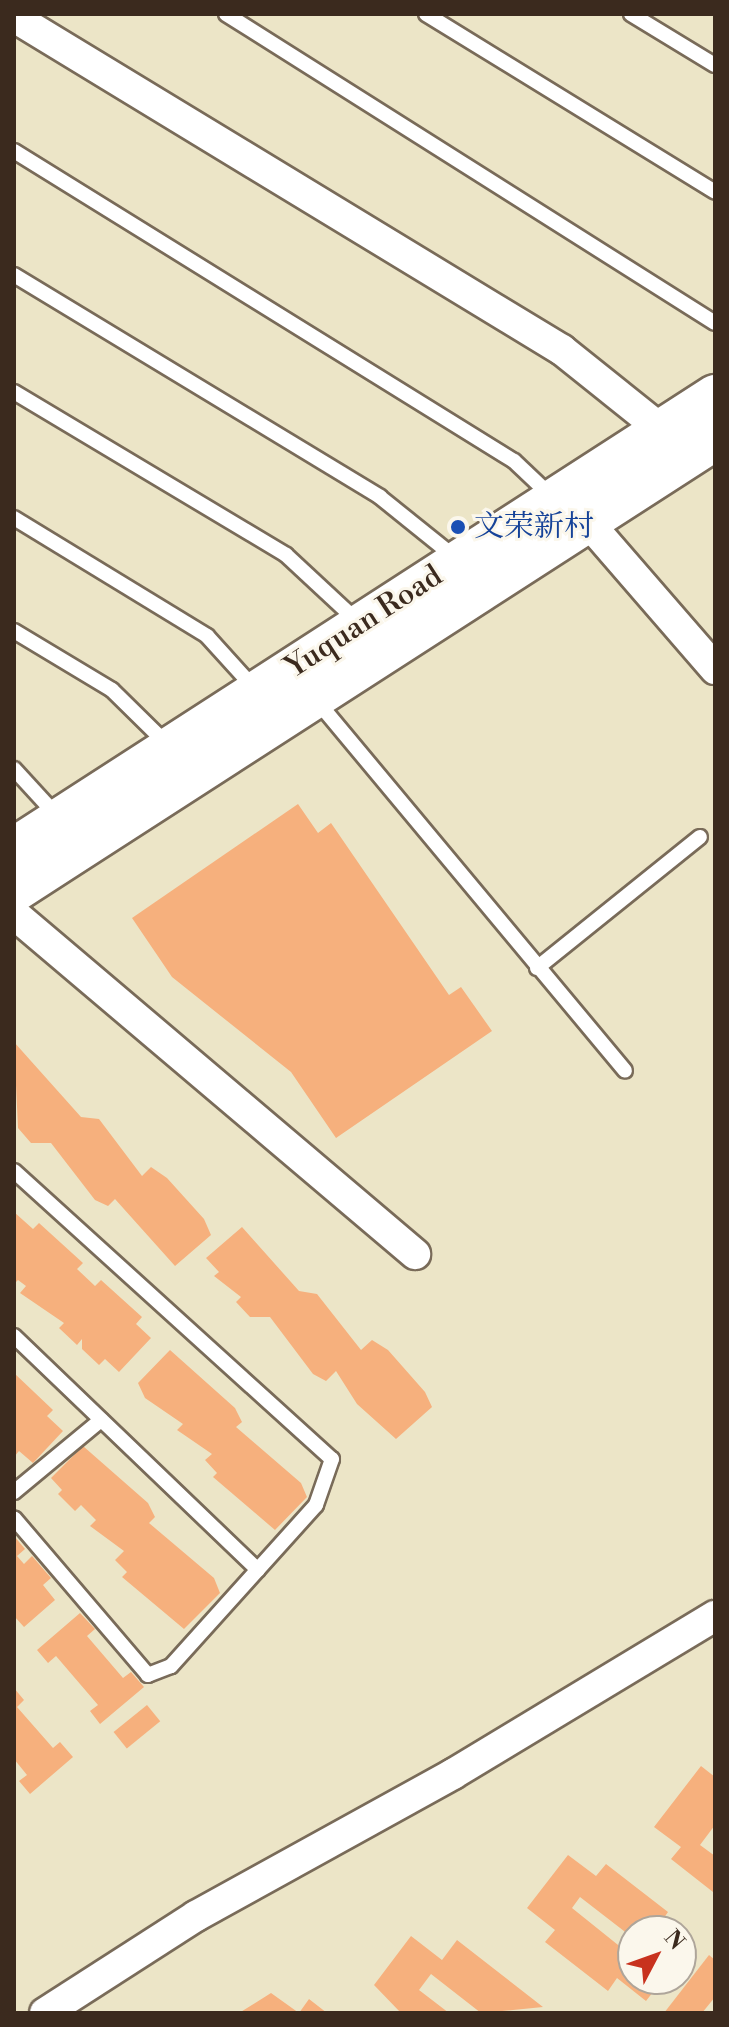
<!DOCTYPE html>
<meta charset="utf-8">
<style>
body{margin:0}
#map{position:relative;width:729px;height:2027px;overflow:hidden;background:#ece5c7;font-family:"Libre Bodoni","Noto Serif SC",serif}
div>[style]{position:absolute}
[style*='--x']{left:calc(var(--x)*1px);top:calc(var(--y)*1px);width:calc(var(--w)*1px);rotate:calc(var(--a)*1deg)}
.building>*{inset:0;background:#f6b07d;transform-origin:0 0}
.roads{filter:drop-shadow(2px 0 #796b59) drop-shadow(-2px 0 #796b59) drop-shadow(0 2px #796b59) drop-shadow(0 -2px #796b59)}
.lane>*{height:14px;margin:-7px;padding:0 7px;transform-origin:7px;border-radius:7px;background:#fff}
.street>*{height:30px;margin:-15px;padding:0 15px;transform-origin:15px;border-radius:15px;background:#fff}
.secondary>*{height:42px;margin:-21px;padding:0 21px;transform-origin:21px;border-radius:21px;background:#fff}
.dots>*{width:22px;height:22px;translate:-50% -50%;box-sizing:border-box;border:4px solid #fbf7ec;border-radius:50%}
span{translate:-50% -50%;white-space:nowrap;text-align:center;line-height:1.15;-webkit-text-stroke:6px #fbf7ec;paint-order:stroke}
.transit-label{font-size:30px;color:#164399}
.left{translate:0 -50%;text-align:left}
.street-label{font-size:30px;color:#3b2a1e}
.frame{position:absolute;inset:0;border:16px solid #3b2a1e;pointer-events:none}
.north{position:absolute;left:617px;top:1915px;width:80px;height:80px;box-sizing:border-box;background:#fbf7ec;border:2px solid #aea59a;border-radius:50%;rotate:49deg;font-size:22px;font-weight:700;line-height:32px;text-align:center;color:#3b2a1e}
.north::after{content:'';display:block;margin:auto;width:28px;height:36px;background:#c8321e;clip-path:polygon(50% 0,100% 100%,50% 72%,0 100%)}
</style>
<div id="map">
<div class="building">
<i style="clip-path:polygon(298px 804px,318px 833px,331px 823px,449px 995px,461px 987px,492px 1031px,336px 1138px,291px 1072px,172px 977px,132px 918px)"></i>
<i style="clip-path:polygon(14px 1042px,81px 1117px,99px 1119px,142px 1176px,151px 1167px,167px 1178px,204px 1219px,211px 1235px,175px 1266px,115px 1199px,108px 1206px,95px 1200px,51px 1143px,31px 1143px,18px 1128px)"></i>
<i style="clip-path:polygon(14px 1212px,33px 1229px,39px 1223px,83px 1263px,77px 1269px,95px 1286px,101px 1280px,142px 1317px,136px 1324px,151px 1338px,119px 1372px,105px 1359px,99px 1365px,82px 1349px,82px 1339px,77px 1345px,59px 1328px,64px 1323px,20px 1293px,26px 1286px,18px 1280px,14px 1284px)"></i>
<i style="clip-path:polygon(242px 1227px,299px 1291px,317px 1294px,361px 1350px,372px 1340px,388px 1350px,425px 1392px,432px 1407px,396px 1439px,357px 1404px,336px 1371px,326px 1381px,313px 1374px,270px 1317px,250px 1317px,236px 1302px,241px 1297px,214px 1276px,219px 1272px,206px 1258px)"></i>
<i style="clip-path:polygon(170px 1350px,235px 1408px,242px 1422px,236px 1427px,301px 1483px,307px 1497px,275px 1530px,213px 1477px,217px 1473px,205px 1460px,212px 1454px,177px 1430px,183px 1424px,145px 1398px,138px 1383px)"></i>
<i style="clip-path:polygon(14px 1373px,53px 1410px,47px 1416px,63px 1431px,33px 1463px,19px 1451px,14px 1457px)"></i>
<i style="clip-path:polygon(83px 1446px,148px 1503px,155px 1517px,149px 1523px,214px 1578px,220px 1593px,184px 1629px,122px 1577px,127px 1572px,115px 1560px,124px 1551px,90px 1526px,96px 1520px,81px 1505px,75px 1511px,58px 1494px,62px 1490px,51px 1478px)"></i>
<i style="clip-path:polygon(14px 1536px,25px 1549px,17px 1556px,24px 1564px,32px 1556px,51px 1578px,43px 1585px,55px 1600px,24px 1627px,14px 1616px)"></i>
<i style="clip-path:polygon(80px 1613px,95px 1629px,87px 1636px,123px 1678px,131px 1672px,144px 1687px,100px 1724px,90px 1711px,98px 1705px,56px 1656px,48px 1663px,37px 1650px)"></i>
<i style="clip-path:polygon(14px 1688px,24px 1700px,17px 1707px,53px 1748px,60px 1742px,73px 1757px,30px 1794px,19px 1781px,27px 1775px,14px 1759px)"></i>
<i style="left:147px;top:1705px;width:21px;height:43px;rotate:51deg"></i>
<i style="clip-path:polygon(701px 1766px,715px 1777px,715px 1825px,700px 1845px,715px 1856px,713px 1892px,671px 1859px,681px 1847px,654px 1827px)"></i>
<i style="clip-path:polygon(568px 1855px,596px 1876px,606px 1864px,668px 1912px,659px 1925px,667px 1931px,633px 1931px,633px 1938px,580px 1897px,572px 1908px,633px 1957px,633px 1979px,663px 1979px,646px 2001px,617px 1978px,608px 1991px,545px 1942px,555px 1930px,527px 1908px)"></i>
<i style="clip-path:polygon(411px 1936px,442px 1960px,457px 1940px,543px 2007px,481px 2013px,431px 1974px,419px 1990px,449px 2013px,401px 2013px,374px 1985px)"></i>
<i style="clip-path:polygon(709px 1955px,715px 1960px,715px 1997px,702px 2013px,664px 2013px)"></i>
<i style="clip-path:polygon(271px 1993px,299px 2013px,309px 1999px,327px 2013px,239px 2013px)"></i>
</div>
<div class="roads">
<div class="lane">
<i style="--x:226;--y:14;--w:578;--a:32.29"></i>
<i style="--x:426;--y:14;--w:339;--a:31.6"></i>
<i style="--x:631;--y:14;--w:98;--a:31.3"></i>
<i style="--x:14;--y:151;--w:588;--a:31.8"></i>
<i style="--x:514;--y:461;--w:51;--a:43.4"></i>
<i style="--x:14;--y:275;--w:428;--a:31.2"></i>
<i style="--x:380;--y:497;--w:99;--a:38.8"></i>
<i style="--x:14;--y:392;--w:317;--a:30.9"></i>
<i style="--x:286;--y:555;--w:98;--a:42.9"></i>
<i style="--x:14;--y:518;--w:226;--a:31.4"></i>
<i style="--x:207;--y:636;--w:73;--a:47.8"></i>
<i style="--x:14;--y:631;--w:114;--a:31"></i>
<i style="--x:112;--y:690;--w:77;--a:44.5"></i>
<i style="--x:317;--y:701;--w:481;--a:50.2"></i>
<i style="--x:14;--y:769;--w:64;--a:47.5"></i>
<i style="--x:537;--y:968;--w:209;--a:-38.8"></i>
<i style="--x:14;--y:1171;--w:429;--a:42.2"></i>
<i style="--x:332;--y:1459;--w:49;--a:109.2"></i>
<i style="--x:316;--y:1505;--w:217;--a:132"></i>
<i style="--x:171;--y:1666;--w:25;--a:159"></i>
<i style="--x:148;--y:1675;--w:206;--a:-130.5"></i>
<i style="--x:14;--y:1336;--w:338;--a:43.8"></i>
<i style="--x:14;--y:1492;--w:113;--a:-39.6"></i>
</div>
<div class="street">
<i style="--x:14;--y:17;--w:641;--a:31.29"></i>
<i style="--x:562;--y:350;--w:128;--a:38.7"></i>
<i style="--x:587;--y:521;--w:196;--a:49.1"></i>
<i style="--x:14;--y:914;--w:526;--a:40.29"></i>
<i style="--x:45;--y:2013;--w:179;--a:-32.7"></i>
<i style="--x:196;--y:1916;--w:294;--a:-28.9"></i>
<i style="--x:453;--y:1774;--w:306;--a:-31.1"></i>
</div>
<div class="secondary">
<i style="--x:14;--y:849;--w:835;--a:-32.87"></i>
<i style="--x:14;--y:891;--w:834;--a:-32.81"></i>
</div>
</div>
<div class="dots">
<i style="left:458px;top:527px;background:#1a4fb4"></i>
</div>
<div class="transit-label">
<span class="left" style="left:474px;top:527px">文荣新村</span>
</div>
<div class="street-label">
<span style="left:364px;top:622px;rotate:-33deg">Yuquan Road</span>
</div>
<div class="frame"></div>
<div class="north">N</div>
</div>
